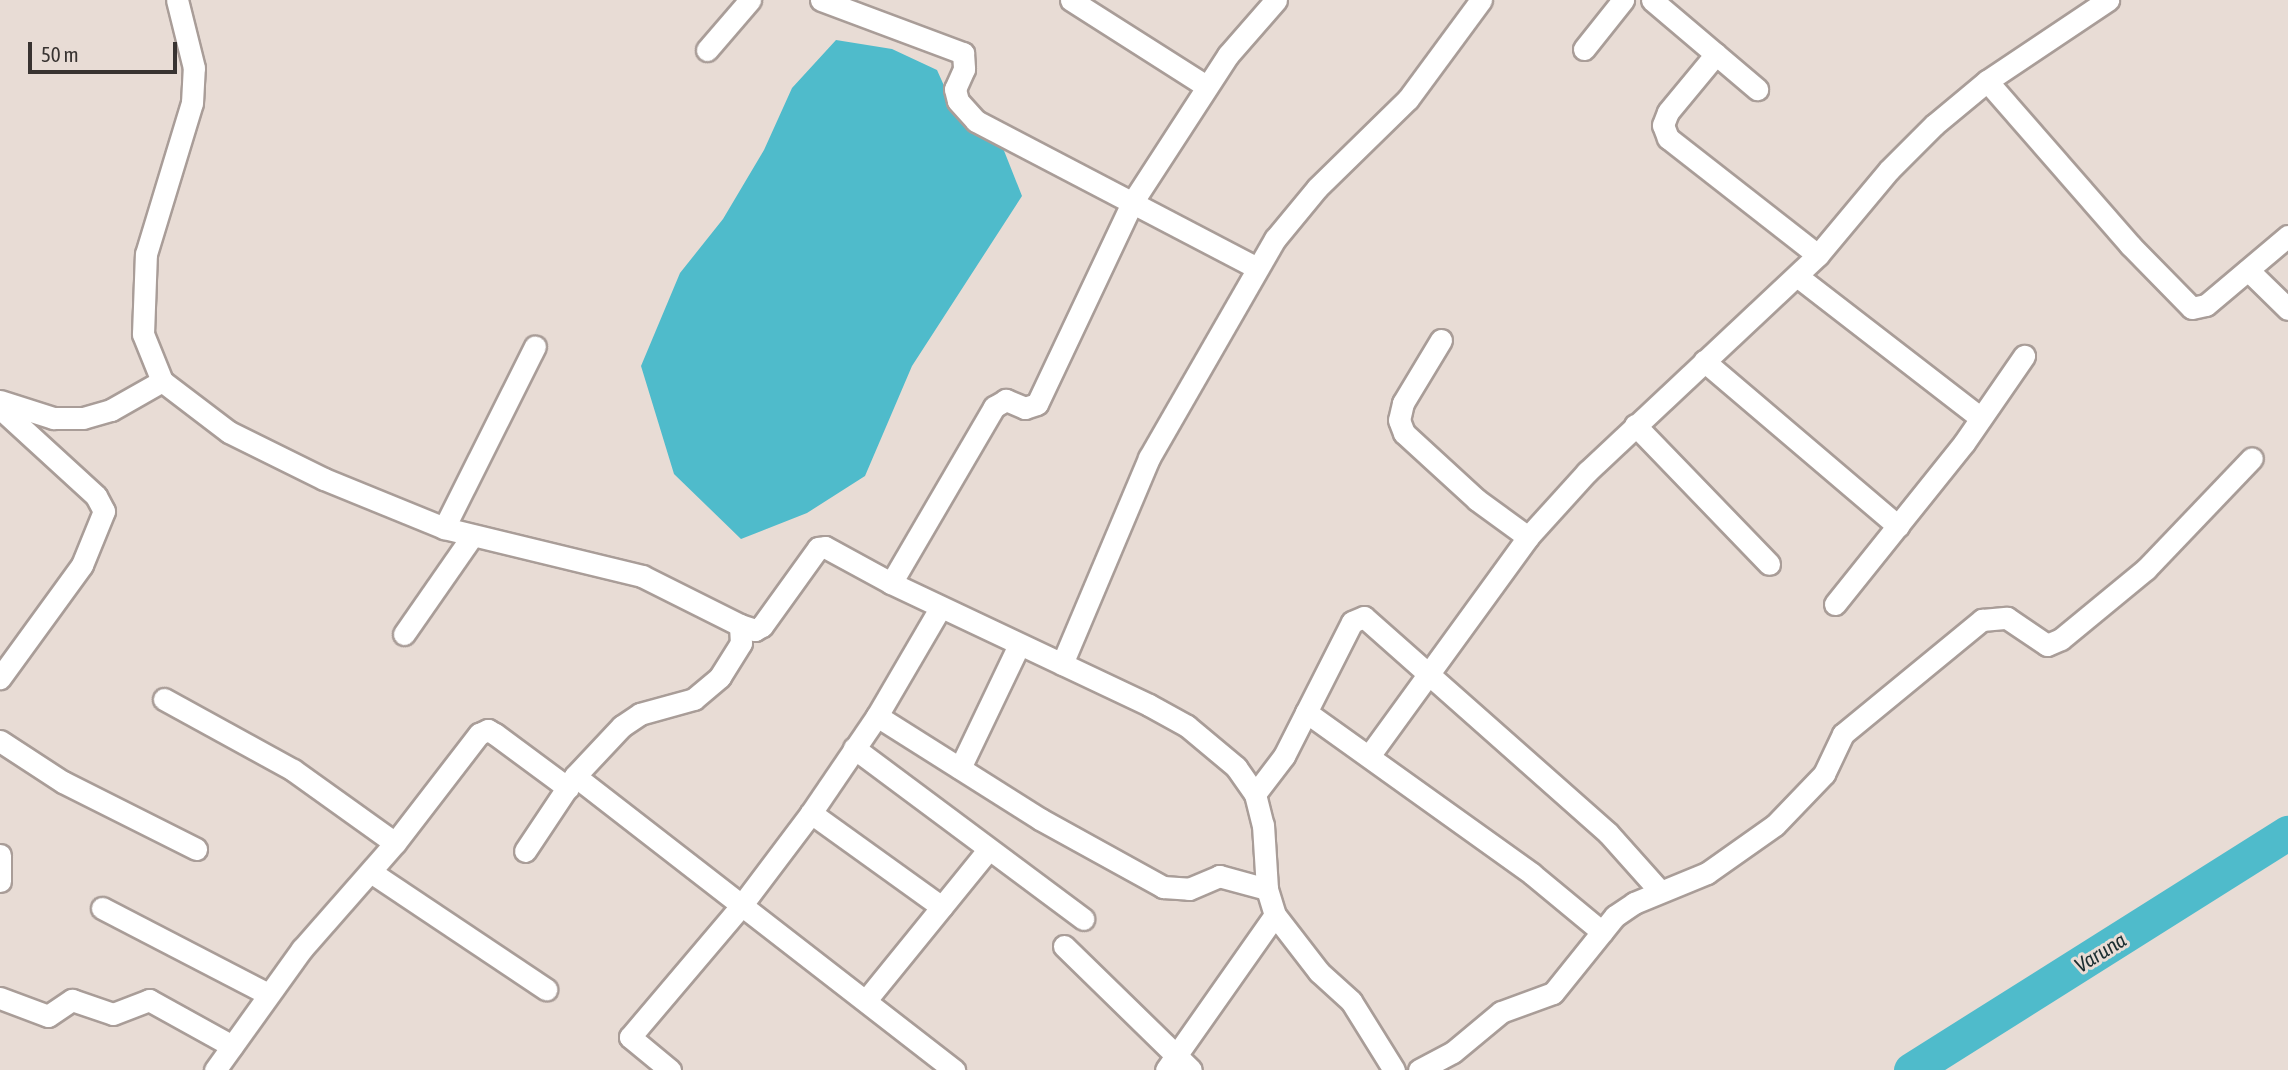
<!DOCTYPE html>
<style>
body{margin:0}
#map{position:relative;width:2288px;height:1070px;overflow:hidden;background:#e8dcd5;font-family:"Asap Condensed",sans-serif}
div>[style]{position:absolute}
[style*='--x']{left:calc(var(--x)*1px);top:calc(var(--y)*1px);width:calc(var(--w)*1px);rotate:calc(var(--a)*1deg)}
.water>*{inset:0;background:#4fbbcb}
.river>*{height:35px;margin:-17.5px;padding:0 17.5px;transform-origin:17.5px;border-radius:17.5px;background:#4fbbcb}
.roads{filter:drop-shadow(2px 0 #a99d98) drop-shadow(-2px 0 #a99d98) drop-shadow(0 2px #a99d98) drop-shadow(0 -2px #a99d98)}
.minor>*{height:21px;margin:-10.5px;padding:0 10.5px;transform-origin:10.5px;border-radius:10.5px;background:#fff}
span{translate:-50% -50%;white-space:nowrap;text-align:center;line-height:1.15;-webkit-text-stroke:6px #e8dcd5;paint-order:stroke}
.water-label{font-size:21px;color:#1b2e31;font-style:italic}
.scale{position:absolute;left:28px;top:42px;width:149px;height:32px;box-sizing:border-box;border:4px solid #383331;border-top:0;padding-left:9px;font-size:21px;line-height:24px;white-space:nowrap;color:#383331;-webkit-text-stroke:5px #e8dcd5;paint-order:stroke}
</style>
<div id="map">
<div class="water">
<i style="clip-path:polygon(836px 40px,892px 49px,937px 70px,954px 108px,999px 138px,1022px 196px,912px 366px,865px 476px,807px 513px,741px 539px,674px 474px,641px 366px,680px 273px,723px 219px,764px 150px,792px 88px)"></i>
</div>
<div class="river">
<i style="--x:1911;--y:1070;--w:445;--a:-32.2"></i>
</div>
<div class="roads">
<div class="minor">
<i style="--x:821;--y:0;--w:152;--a:20.5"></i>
<i style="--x:963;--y:53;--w:16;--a:86"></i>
<i style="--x:964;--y:69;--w:22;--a:114"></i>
<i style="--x:955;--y:89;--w:12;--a:76"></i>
<i style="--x:958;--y:101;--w:27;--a:48"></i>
<i style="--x:976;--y:121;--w:317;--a:27.6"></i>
<i style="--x:1071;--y:0;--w:160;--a:32.5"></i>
<i style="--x:1276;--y:0;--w:73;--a:131.1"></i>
<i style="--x:1228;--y:55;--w:176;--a:123"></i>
<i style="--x:1132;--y:203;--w:222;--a:115.3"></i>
<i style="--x:1037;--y:404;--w:13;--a:162"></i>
<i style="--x:1025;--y:408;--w:21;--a:-157"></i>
<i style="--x:1006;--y:400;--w:14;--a:150"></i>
<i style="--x:994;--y:407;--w:204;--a:120.3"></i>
<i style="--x:891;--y:583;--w:285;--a:25.3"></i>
<i style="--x:1149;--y:705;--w:43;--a:28.9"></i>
<i style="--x:1187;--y:726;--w:64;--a:39.9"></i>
<i style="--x:1236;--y:767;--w:33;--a:55"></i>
<i style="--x:1255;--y:794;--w:32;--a:76"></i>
<i style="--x:1263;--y:825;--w:64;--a:86.4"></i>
<i style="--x:1267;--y:889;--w:27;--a:73"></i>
<i style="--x:1275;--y:915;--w:72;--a:52.3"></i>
<i style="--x:1319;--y:972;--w:43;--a:42.2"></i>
<i style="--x:1351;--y:1001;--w:81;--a:58.1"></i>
<i style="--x:1652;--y:0;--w:138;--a:40.3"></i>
<i style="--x:1584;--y:49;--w:63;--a:-51.5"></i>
<i style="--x:707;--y:50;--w:66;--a:-49.3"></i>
<i style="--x:1716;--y:54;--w:75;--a:129.6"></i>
<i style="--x:1668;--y:112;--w:14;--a:111"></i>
<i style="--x:1663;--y:125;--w:14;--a:69"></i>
<i style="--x:1668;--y:138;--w:190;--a:38"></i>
<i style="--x:1987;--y:81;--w:218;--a:48.9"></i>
<i style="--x:2130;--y:245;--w:88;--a:45.5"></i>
<i style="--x:2192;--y:308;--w:14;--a:-12"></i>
<i style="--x:2206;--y:305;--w:107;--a:-40.1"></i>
<i style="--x:2248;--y:270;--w:56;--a:44.3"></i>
<i style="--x:1797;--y:276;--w:232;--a:37.7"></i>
<i style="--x:1441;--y:340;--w:74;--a:121.1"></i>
<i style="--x:1403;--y:403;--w:17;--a:103"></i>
<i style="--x:1399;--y:420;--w:14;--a:69"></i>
<i style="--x:1404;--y:433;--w:99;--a:42.5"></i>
<i style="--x:1477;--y:500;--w:63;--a:36"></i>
<i style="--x:1704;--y:361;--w:255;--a:40.4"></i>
<i style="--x:162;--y:381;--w:84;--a:37.3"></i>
<i style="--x:229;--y:432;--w:106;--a:26.3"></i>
<i style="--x:324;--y:479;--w:130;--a:22.2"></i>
<i style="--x:444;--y:528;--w:204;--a:13.6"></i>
<i style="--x:642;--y:576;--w:110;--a:26.6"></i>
<i style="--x:740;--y:625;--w:18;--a:87"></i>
<i style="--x:741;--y:643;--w:40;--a:122"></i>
<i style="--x:720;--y:677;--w:34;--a:140"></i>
<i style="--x:694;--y:699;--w:56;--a:164.5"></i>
<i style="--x:640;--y:714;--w:22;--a:146"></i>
<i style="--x:622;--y:726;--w:69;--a:133.2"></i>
<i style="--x:575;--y:776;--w:90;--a:123.7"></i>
<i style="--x:0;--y:401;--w:56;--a:17.8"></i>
<i style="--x:53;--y:418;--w:30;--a:0"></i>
<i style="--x:83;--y:418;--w:29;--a:-16"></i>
<i style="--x:111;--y:410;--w:59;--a:-29.6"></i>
<i style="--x:162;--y:381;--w:51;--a:-112"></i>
<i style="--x:143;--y:334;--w:80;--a:-87.9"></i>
<i style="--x:146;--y:254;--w:158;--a:-73.1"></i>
<i style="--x:192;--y:103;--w:35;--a:-87"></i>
<i style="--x:194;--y:68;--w:70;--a:-104"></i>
<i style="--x:0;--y:408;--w:130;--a:42.5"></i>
<i style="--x:96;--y:496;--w:17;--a:62"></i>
<i style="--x:104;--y:511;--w:58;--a:112.2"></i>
<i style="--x:82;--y:565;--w:140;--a:126"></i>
<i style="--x:1635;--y:425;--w:193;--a:46"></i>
<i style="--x:444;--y:528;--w:203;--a:-63.4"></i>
<i style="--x:1835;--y:604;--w:206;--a:-51.3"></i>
<i style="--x:1964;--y:443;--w:106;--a:-55.4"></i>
<i style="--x:740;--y:625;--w:16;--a:18"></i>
<i style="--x:755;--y:630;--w:8;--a:-30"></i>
<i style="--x:762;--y:626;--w:96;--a:-54.3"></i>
<i style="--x:818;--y:548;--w:7;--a:-8"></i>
<i style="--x:825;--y:547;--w:75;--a:28.6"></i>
<i style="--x:404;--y:634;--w:119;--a:-55.2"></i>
<i style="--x:1062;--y:664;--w:224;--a:-67.1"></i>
<i style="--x:1149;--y:458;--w:253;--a:-60.1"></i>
<i style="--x:1275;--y:239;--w:66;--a:-50.5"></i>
<i style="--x:1317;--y:188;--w:127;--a:-44.4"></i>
<i style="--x:1408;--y:99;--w:123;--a:-53.6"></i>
<i style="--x:164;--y:699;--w:147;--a:28.8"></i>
<i style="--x:293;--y:770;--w:125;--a:35.6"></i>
<i style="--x:1306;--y:712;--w:278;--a:35.6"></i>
<i style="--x:1532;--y:874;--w:91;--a:39.6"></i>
<i style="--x:877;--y:716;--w:193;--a:32.3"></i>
<i style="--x:1040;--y:819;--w:141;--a:28.9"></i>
<i style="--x:1163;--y:887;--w:26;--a:4"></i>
<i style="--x:1189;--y:889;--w:33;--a:-23"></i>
<i style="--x:1219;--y:876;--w:50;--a:15.2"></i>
<i style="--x:0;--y:741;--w:75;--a:33.1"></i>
<i style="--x:63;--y:782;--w:149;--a:26.7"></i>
<i style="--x:854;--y:748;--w:286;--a:36.7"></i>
<i style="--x:1369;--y:756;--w:271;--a:-54"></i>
<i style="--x:1528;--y:537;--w:88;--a:-47.8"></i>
<i style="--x:1587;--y:472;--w:317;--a:-43.2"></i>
<i style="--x:1818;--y:255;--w:111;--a:-50.1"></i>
<i style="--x:1889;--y:170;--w:64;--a:-45"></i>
<i style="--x:1934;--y:125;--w:69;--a:-39.7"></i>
<i style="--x:1987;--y:81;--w:146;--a:-33.8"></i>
<i style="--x:960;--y:768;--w:136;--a:-64.4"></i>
<i style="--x:575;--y:776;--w:480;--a:37.8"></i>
<i style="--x:1255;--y:794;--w:48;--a:-52.7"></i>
<i style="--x:1284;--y:756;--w:150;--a:-63.1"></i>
<i style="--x:1352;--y:622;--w:13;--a:-23"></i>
<i style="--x:1364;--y:617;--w:326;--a:41.5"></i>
<i style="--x:1608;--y:833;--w:76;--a:48.2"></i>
<i style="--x:811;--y:813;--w:161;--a:35.7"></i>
<i style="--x:0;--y:855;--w:26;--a:90"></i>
<i style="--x:371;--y:872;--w:211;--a:33.8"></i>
<i style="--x:102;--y:908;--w:187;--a:27.4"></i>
<i style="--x:1064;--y:946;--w:177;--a:44.3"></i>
<i style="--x:0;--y:998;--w:51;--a:20.6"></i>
<i style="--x:48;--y:1016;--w:29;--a:-34"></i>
<i style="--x:72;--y:1000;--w:43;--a:18.9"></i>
<i style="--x:113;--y:1014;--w:39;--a:-21"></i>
<i style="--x:149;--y:1000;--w:95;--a:29"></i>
<i style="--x:867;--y:999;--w:193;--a:-50.9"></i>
<i style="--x:215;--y:1070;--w:149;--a:-54.3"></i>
<i style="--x:302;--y:949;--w:141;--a:-48.7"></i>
<i style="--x:395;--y:843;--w:138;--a:-52.4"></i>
<i style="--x:479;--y:734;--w:10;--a:-24"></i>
<i style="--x:488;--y:730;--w:8;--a:30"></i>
<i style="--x:495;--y:734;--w:91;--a:36.5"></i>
<i style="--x:670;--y:1070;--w:52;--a:-140.5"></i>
<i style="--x:630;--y:1037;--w:172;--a:-49.7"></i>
<i style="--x:741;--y:906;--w:116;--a:-53"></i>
<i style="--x:811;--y:813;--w:117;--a:-55.8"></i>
<i style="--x:877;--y:716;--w:125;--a:-59.7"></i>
<i style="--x:1166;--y:1070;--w:189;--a:-54.9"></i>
<i style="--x:1419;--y:1070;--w:38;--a:-28"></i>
<i style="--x:1453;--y:1052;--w:62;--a:-39.8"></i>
<i style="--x:1501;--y:1012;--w:55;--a:-20.1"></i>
<i style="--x:1553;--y:993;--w:99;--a:-51.2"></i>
<i style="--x:1615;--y:916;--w:23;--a:-34"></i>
<i style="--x:1634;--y:903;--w:79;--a:-22.3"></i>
<i style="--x:1707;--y:873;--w:83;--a:-35.2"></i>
<i style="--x:1775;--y:825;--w:71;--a:-46.1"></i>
<i style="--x:1824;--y:774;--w:44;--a:-64.6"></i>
<i style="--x:1843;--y:734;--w:180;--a:-39.4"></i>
<i style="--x:1982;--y:620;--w:25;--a:-5"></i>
<i style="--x:2007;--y:618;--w:48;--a:34"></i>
<i style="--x:2047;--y:645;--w:15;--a:-23"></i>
<i style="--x:2061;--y:639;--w:110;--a:-39.5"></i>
<i style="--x:2146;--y:569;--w:153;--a:-46.3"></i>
</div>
</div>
<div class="water-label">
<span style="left:2100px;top:952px;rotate:-32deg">Varuna</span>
</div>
<div class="scale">50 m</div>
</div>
